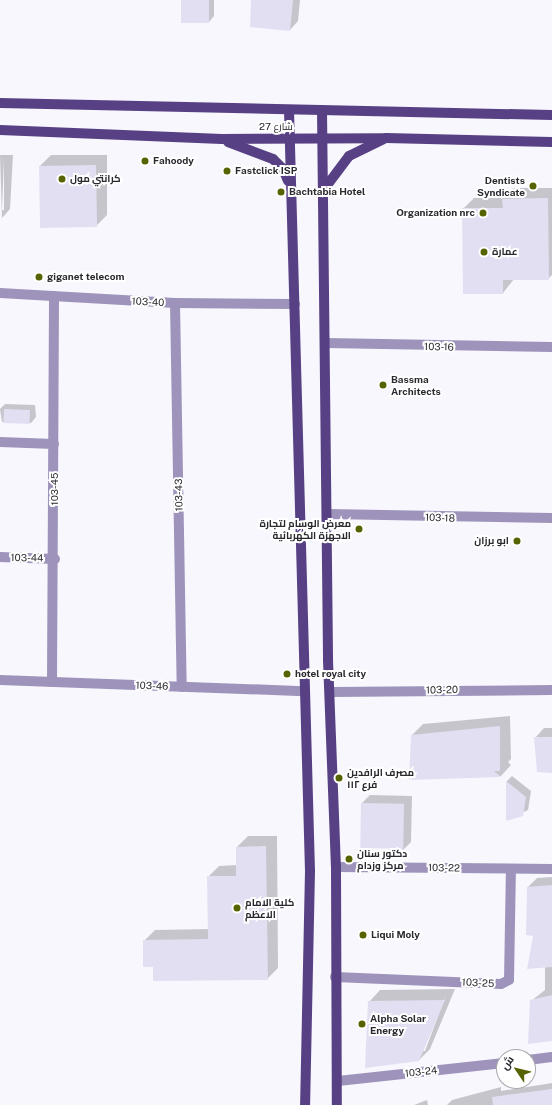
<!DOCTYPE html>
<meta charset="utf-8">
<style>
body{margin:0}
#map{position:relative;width:552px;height:1105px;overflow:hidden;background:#f8f7fe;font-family:"Public Sans",Cairo,sans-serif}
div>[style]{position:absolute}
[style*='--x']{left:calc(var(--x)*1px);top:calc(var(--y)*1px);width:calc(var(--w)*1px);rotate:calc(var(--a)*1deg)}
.shadow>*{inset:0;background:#0003}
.building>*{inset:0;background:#e3dff2;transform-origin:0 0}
.minor>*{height:10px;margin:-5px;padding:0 5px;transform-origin:5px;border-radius:5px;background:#9e94bb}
.major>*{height:10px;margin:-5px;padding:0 5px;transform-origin:5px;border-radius:5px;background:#574184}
.dots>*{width:11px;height:11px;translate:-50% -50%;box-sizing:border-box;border:2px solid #fff;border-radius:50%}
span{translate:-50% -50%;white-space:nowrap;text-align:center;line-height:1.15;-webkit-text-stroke:4px #fff;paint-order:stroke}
.street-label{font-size:10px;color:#2a292f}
.poi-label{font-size:10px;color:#2a292f;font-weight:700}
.left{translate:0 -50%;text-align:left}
.right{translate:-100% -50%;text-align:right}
.north{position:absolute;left:496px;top:1049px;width:40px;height:40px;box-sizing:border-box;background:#fff;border:1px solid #aaa9ac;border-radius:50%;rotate:305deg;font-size:11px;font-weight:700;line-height:16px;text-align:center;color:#2a292f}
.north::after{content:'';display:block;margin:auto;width:14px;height:18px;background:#576201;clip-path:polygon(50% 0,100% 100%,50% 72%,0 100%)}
</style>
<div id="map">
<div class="shadow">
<i style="clip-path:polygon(182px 0,214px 0,214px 16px,209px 22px)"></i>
<i style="clip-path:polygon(252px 0,300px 0,298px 21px,290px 30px)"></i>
<i style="clip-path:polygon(evenodd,0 155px,13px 155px,10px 209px,2px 218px,0 155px,4px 158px,4px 210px,2px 210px,4px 158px)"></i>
<i style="clip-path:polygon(51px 155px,107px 155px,107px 215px,96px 226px,40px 166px)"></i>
<i style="clip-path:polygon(514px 188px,552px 188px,552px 275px,548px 279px,514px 279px,503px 293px,463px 209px,474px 198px,505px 197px)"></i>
<i style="clip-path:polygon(5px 404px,35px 405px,36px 417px,31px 423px,2px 422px,0 409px)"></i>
<i style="clip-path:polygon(510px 716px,511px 759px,508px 762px,511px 765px,501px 776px,410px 779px,412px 735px,423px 724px)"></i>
<i style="clip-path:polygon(544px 728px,552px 728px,552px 772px,535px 738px)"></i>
<i style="clip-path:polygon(512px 776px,531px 791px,528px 810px,507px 820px,507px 781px)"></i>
<i style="clip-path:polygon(370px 795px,412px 796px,411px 842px,403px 850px,362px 803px)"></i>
<i style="clip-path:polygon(248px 836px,277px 836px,278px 968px,267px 979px,154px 966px,144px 941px,155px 930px,209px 929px,208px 877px,219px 866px,237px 865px,237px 847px)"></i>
<i style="clip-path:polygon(552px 877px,552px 1040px,531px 1001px,545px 990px,545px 966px,534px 935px,528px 887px,537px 878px)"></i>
<i style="clip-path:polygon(evenodd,455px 989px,430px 1049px,419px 1060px,369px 1002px,380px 990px,455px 989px,446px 995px,425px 1051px,422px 1051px,446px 995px)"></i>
<i style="clip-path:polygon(552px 1083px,552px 1105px,447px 1105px,452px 1100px,501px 1087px,501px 1091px)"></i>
<i style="clip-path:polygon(427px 1100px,428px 1105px,414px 1105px)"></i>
</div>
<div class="building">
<i style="left:181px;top:0;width:28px;height:23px"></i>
<i style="clip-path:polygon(251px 0,293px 0,290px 31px,250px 27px)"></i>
<i style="left:96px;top:165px;width:62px;height:57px;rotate:89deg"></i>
<i style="clip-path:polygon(548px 198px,549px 280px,503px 280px,503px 294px,463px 294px,462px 208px,503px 208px,502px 199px)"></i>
<i style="left:4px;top:409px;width:26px;height:14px;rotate:2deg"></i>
<i style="clip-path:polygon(500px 726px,500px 771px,494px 771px,501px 777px,409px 780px,411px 735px)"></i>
<i style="clip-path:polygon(534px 737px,552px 737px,552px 773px,537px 772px)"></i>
<i style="clip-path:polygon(506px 781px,526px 797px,523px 816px,506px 821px)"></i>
<i style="left:361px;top:803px;width:43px;height:45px;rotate:1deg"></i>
<i style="clip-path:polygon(266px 846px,268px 980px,153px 981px,153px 967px,143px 967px,143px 940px,208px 939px,207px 876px,236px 876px,236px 847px)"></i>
<i style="clip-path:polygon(552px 885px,552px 967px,527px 969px,533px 936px,526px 935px,527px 887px)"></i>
<i style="clip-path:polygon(552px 995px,552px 1041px,528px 1044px,530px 1000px)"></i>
<i style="clip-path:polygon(445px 1000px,419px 1061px,365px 1068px,368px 1001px)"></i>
<i style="clip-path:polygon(552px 1089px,552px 1105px,493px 1105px,492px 1097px)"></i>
</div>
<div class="minor">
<i style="--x:0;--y:293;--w:175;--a:3.3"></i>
<i style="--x:175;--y:303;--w:120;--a:0.5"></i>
<i style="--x:175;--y:303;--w:384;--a:89"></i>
<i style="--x:326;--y:343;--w:226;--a:1"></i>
<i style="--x:0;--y:442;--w:54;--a:2.1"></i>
<i style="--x:328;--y:514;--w:224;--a:1"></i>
<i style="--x:0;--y:557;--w:55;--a:2.1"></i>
<i style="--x:0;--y:680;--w:304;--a:2.1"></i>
<i style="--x:52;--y:682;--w:386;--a:-89.7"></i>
<i style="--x:332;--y:692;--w:220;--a:-0.5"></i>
<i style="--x:336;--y:867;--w:216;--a:0.5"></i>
<i style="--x:335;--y:977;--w:166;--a:2.4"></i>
<i style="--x:501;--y:984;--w:9;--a:-27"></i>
<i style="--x:509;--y:980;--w:111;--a:-89"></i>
<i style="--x:528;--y:1060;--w:24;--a:-7"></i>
<i style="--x:338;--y:1081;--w:167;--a:-6.2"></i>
</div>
<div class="major">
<i style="--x:0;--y:103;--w:552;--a:1.25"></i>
<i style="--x:289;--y:110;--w:761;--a:88.42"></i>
<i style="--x:310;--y:871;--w:234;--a:91.2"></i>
<i style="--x:322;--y:110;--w:550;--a:89.37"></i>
<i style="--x:328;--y:660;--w:207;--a:87.8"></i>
<i style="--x:336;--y:867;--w:238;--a:89.8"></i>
<i style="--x:0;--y:130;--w:222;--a:2.3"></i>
<i style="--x:222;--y:139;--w:164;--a:-0.3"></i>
<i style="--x:386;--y:138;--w:166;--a:1.4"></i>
<i style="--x:228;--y:142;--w:48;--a:20.7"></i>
<i style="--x:273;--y:159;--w:14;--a:45"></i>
<i style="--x:283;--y:169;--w:13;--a:67"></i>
<i style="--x:322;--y:192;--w:45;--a:-53.1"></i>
<i style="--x:349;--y:156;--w:37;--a:-26"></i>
</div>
<div class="dots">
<i style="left:145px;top:161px;background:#576201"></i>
<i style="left:227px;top:171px;background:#576201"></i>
<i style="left:62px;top:179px;background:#576201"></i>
<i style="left:533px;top:186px;background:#576201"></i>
<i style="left:281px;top:192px;background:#576201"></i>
<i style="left:483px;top:213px;background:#576201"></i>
<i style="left:484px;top:252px;background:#576201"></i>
<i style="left:39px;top:277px;background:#576201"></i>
<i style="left:383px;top:385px;background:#576201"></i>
<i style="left:359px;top:529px;background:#576201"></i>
<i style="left:517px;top:541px;background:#576201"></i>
<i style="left:287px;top:674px;background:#576201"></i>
<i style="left:339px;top:778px;background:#576201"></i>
<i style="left:349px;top:859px;background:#576201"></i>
<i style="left:237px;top:908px;background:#576201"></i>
<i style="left:363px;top:935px;background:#576201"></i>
<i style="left:362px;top:1024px;background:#576201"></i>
</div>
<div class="street-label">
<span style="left:276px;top:127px">شارع 27</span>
<span style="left:148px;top:302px;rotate:3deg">103-40</span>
<span style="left:439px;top:347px;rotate:1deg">103-16</span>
<span style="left:55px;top:489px;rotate:-90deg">103-45</span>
<span style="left:179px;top:495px;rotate:-91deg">103-43</span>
<span style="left:440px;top:518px;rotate:2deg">103-18</span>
<span style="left:27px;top:558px;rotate:1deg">103-44</span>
<span style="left:152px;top:686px;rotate:2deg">103-46</span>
<span style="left:442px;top:690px;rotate:-1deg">103-20</span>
<span style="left:444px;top:868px;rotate:1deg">103-22</span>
<span style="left:478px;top:983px;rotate:3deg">103-25</span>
<span style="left:421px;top:1072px;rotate:-6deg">103-24</span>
</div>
<div class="poi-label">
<span class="left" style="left:153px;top:161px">Fahoody</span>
<span class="left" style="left:235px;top:171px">Fastclick ISP</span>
<span class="left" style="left:70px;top:179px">كرانتي مول</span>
<span class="right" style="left:525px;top:186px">Dentists<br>Syndicate</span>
<span class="left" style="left:289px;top:192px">Bachtabia Hotel</span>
<span class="right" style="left:475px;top:213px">Organization nrc</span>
<span class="left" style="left:492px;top:252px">عمارة</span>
<span class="left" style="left:47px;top:277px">giganet telecom</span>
<span class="left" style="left:391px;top:385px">Bassma<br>Architects</span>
<span class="right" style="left:351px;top:529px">معرض الوسام لتجارة<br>الاجهزة الكهربائية</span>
<span class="right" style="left:509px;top:541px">ابو برزان</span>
<span class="left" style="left:295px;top:674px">hotel royal city</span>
<span class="left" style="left:347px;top:778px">مصرف الرافدين<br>فرع ١١٢</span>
<span class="left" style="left:357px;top:859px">دكتور سنان<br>مركز وزدام</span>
<span class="left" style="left:245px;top:908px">كلية الامام<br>الاعظم</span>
<span class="left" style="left:371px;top:935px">Liqui Moly</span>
<span class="left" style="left:370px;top:1024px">Alpha Solar<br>Energy</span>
</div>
<div class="north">ش</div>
</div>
